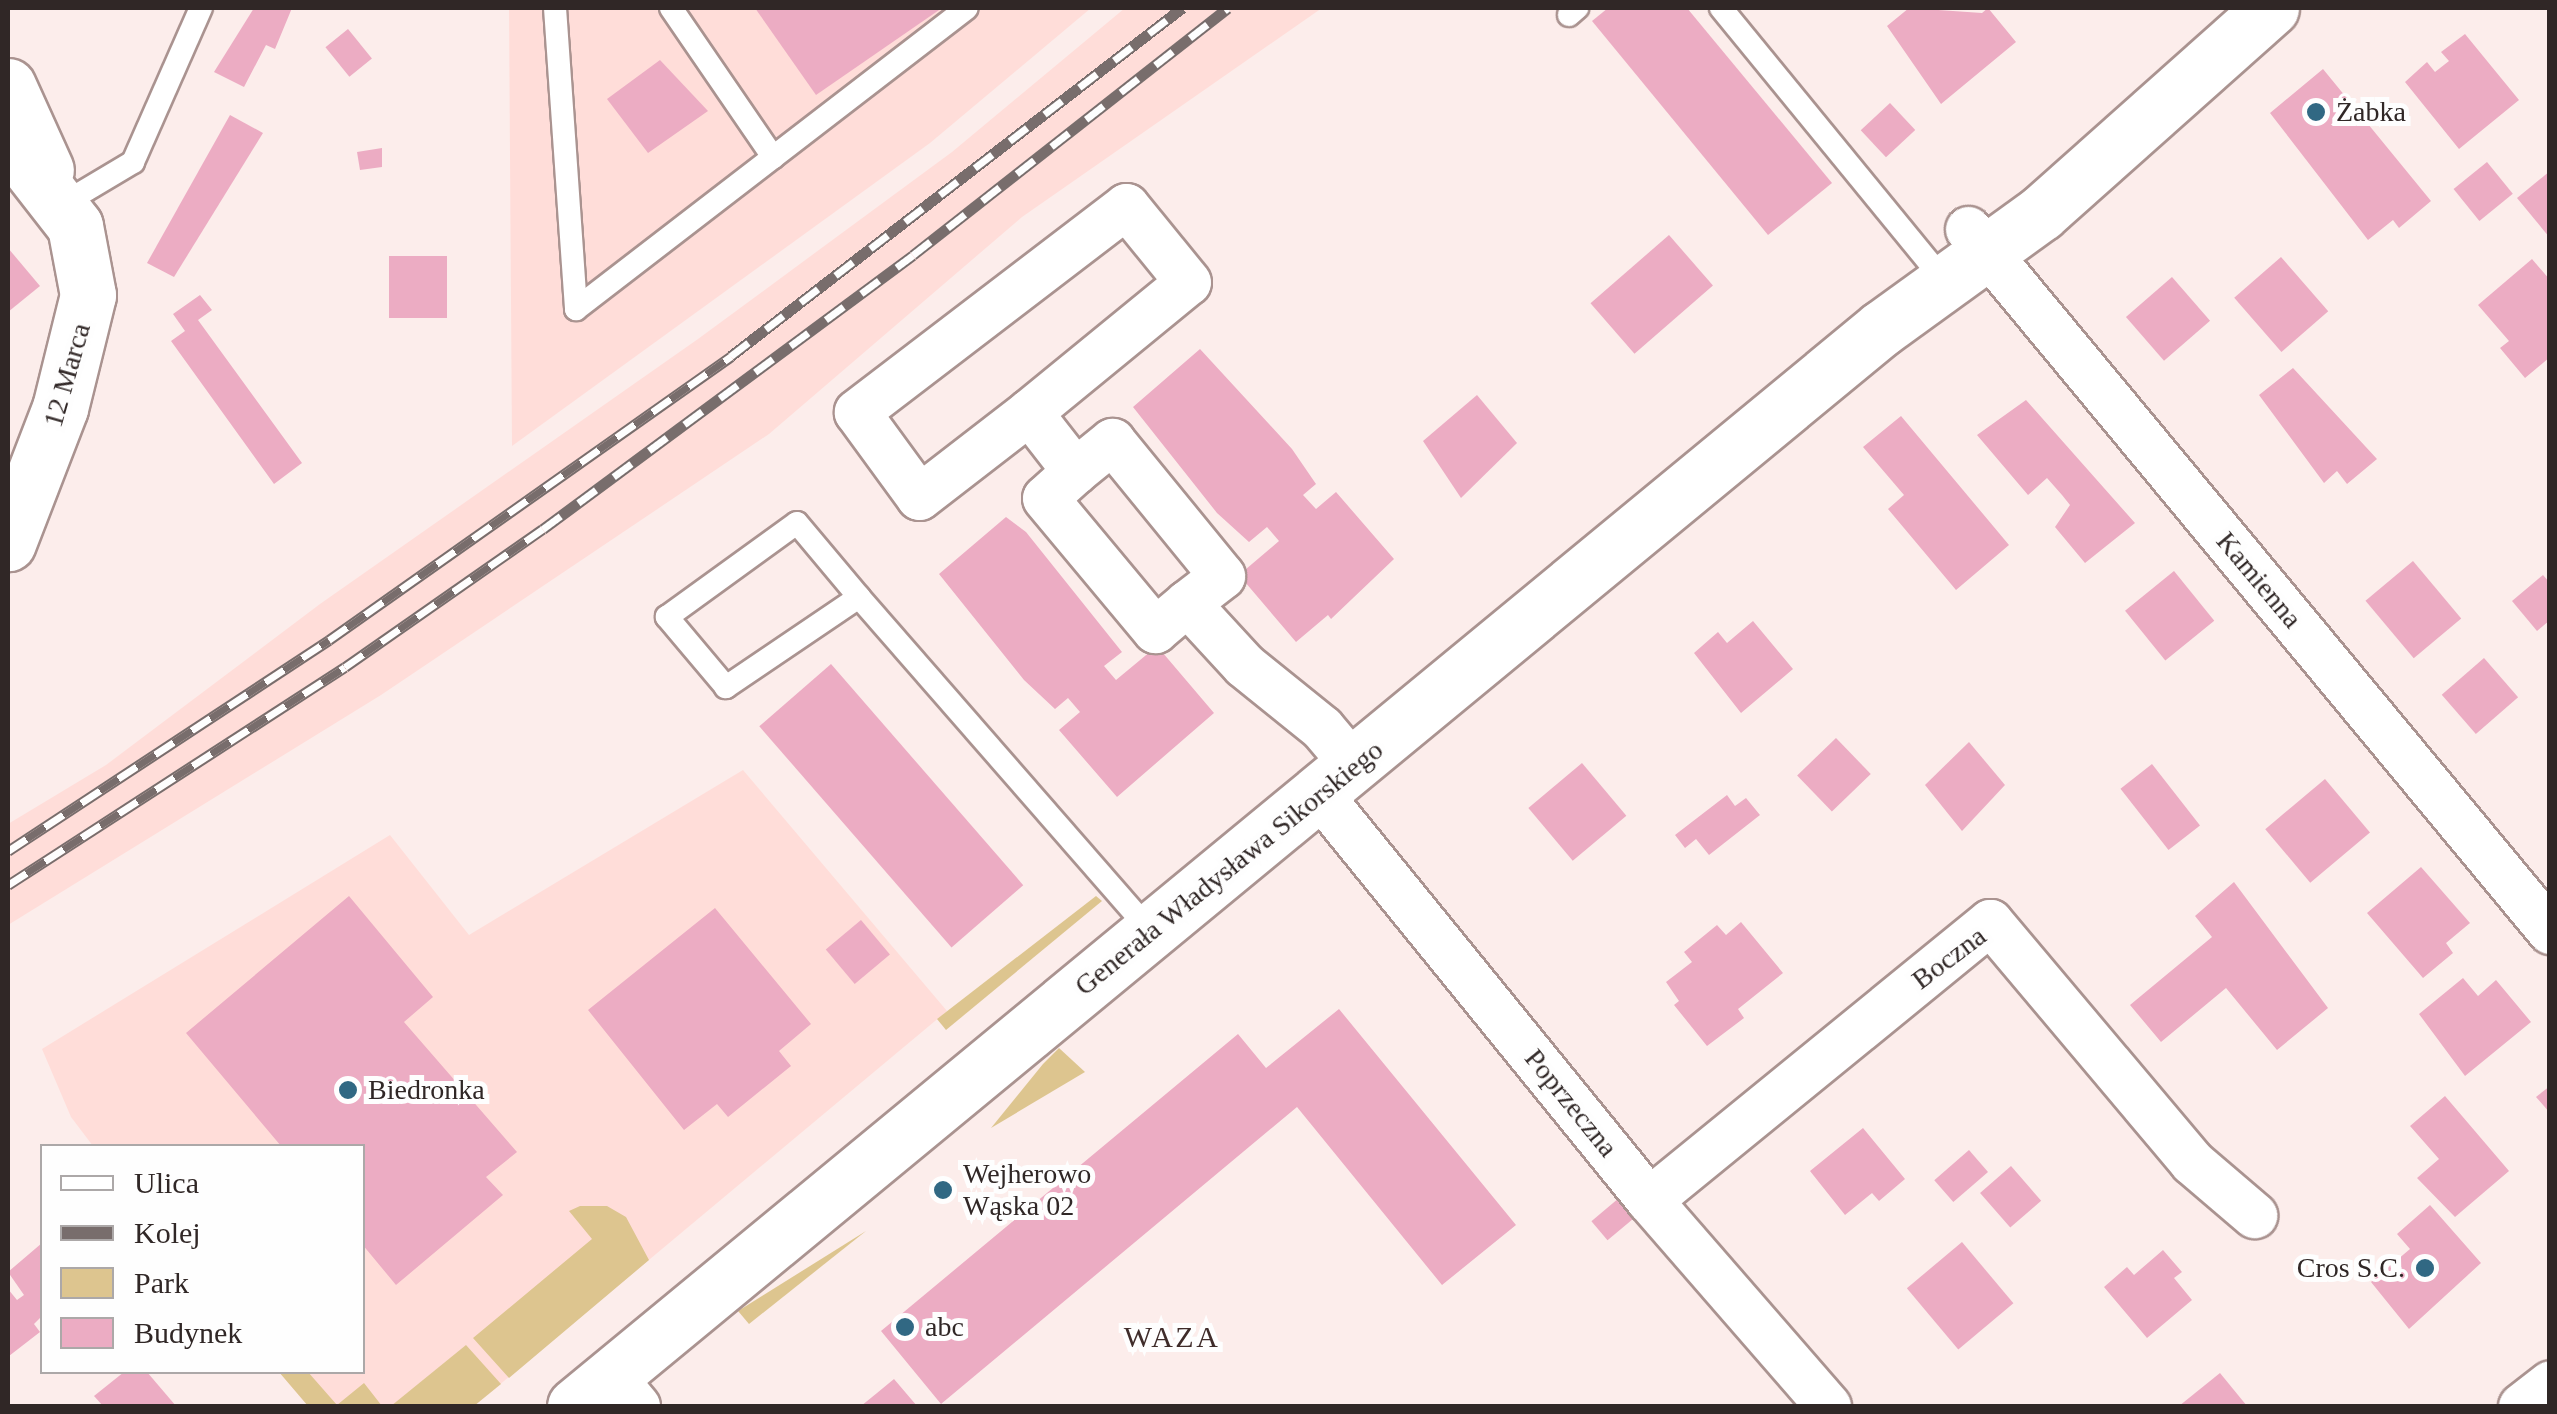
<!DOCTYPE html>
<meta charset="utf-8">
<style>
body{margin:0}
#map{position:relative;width:2557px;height:1414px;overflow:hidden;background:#fcedeb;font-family:Georgia,serif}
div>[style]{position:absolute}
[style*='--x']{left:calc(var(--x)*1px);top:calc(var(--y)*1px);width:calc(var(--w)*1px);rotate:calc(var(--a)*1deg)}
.built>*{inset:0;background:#ffddd9}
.green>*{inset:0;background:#ddc58f}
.building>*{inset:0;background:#ecacc3;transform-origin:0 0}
.roads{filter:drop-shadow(2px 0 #aa9390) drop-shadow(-2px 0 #aa9390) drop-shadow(0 2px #aa9390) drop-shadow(0 -2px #aa9390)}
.service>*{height:22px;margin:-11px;padding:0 11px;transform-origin:11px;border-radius:11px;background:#fff}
.minor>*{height:45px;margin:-22.5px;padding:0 22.5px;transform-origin:22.5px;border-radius:22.5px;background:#fff}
.tertiary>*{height:55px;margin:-27.5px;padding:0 27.5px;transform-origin:27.5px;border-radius:27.5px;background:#fff}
.rail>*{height:11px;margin-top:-5.5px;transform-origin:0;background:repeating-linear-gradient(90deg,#fefefe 0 22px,#786d6c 0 44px);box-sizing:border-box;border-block:2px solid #786d6c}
.dots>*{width:28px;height:28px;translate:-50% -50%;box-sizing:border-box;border:5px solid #fefefe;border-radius:50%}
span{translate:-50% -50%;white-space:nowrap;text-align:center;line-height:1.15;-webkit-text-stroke:10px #fefefe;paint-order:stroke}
.poi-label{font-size:28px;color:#302726}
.left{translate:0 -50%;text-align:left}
.right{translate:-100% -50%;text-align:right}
.street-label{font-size:28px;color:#302726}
.neighbourhood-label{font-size:30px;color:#3f2c2a;letter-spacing:2.5px}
.frame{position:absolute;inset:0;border:10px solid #302726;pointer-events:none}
.legend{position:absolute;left:40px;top:1144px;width:325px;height:230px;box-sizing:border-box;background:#fefefe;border:2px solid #aca8a8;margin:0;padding:12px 18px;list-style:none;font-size:30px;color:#302726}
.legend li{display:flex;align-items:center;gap:20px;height:50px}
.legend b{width:50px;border:2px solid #aca8a8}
</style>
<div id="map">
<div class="built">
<i style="clip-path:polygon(509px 8px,1091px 8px,930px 143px,512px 446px)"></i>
<i style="clip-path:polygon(1125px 8px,1322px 8px,1022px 217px,769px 434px,381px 695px,8px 925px,8px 824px,106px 765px,320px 604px,698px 339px,952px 152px)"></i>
<i style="clip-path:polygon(743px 770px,947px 1011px,474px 1406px,308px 1406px,279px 1372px,362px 1372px,362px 1146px,93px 1146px,71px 1117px,42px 1049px,390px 835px,469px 935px)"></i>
</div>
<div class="green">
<i style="clip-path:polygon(1096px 896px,1102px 901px,946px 1030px,937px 1019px)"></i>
<i style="clip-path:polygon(1059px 1048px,1085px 1072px,991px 1128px,1043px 1064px)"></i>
<i style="clip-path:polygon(580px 1206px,607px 1206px,626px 1217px,649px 1260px,509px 1378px,473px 1338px,592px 1239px,569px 1211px)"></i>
<i style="clip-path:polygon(866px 1231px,749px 1324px,738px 1311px)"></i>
<i style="clip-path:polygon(466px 1345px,501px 1384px,474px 1406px,391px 1406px)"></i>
<i style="clip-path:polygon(279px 1372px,308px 1372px,337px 1405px,364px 1383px,382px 1406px,308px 1406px)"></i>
</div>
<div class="building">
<i style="clip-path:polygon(254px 8px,292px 8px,275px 49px,266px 45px,244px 87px,214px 72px)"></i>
<i style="clip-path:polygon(755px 8px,942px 8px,816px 95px)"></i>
<i style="clip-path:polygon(1608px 8px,1687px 8px,1832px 183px,1768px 235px,1592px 21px)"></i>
<i style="clip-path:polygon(1909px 8px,1982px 13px,1988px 8px,2016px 42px,1941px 104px,1887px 26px)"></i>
<i style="left:348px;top:29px;width:38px;height:29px;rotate:51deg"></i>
<i style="clip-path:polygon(2465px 34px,2519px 100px,2459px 149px,2405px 82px,2427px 62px,2435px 72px,2449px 61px,2441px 52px)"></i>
<i style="clip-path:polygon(660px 60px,708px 111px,648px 153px,607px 99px)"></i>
<i style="clip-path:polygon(2323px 69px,2431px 201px,2399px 228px,2393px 220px,2368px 240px,2270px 113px)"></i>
<i style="left:1890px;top:103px;width:37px;height:40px;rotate:47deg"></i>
<i style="clip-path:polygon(230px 115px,263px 133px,174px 277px,147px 263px)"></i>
<i style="clip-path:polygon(382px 148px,382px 167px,360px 170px,357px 152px)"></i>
<i style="left:2487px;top:162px;width:41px;height:43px;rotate:51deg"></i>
<i style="clip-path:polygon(2550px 171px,2550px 238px,2517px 198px)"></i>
<i style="left:1669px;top:235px;width:67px;height:104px;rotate:49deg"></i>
<i style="clip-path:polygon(8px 248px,40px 286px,8px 312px)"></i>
<i style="left:389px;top:256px;width:58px;height:62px"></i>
<i style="left:2281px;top:257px;width:72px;height:62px;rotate:49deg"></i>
<i style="clip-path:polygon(2532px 259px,2550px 280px,2550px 357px,2525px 378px,2500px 348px,2509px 341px,2478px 305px)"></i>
<i style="left:2172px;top:277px;width:58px;height:61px;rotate:49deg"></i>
<i style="clip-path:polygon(200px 295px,212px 310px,198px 320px,302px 463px,274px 484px,171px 341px,185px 331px,173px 314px)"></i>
<i style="clip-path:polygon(1200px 349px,1292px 449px,1316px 484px,1303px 495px,1316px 509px,1336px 492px,1394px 559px,1331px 619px,1328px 615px,1296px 642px,1239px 575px,1279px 541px,1267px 527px,1249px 542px,1217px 513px,1133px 407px)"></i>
<i style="clip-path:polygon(2293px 368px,2377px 459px,2347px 484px,2337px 471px,2324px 483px,2259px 395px)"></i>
<i style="clip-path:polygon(1477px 395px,1517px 443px,1461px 498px,1423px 441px)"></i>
<i style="clip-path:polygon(2026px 400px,2135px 523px,2085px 563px,2055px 527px,2070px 505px,2062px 495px,2047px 478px,2028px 495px,1977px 435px)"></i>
<i style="clip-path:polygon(1901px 416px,2009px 545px,1956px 590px,1888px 509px,1904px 495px,1863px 447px)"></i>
<i style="clip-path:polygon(1006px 517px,1026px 532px,1122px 652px,1104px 666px,1116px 680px,1157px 646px,1214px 713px,1117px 797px,1059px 730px,1080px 712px,1068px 698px,1055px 709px,1024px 680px,939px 574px)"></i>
<i style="left:2413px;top:561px;width:75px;height:62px;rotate:50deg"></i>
<i style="left:2174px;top:571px;width:64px;height:63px;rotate:51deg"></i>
<i style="clip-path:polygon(2543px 575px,2550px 583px,2550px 620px,2537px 631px,2512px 601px)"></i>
<i style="clip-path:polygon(1753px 621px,1793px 669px,1741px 713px,1694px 653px,1718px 632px,1727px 643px)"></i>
<i style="left:2484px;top:658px;width:52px;height:56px;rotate:49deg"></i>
<i style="left:831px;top:664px;width:293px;height:95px;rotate:49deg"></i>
<i style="left:1836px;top:738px;width:50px;height:54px;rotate:46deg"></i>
<i style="clip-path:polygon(1969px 742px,2005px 785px,1962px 831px,1925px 785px)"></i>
<i style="left:1582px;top:763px;width:69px;height:70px;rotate:50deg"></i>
<i style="left:2152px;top:764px;width:78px;height:40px;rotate:52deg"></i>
<i style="left:2325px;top:779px;width:70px;height:78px;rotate:50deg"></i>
<i style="clip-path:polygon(1727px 795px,1735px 806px,1746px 798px,1760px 815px,1709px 855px,1696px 839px,1685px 848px,1675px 835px)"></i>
<i style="clip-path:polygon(2421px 867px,2470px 923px,2446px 943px,2453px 953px,2423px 978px,2367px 913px)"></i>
<i style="clip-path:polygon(2234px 882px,2328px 1008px,2277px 1050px,2226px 988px,2161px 1042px,2130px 1005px,2212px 937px,2195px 916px)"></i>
<i style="clip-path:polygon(349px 896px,433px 997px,404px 1022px,517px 1152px,486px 1177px,503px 1195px,396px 1285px,362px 1244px,362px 1146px,281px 1146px,186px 1033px)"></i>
<i style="clip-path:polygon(715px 908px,811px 1024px,779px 1051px,791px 1066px,728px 1117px,717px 1104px,684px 1130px,588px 1010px)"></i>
<i style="left:861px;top:920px;width:45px;height:46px;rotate:50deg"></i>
<i style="clip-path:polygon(1741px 922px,1783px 973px,1738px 1009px,1744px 1018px,1707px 1046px,1674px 1005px,1679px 1001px,1666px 982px,1692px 962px,1684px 952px,1717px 925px,1726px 935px)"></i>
<i style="clip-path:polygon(2463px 978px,2478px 996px,2496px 980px,2531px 1022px,2465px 1076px,2419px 1014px)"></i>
<i style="clip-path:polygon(1339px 1009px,1516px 1225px,1442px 1285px,1297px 1107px,941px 1404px,881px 1331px,1238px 1034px,1266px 1068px)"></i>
<i style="clip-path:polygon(2550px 1086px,2550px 1113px,2536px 1097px)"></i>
<i style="clip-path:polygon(2445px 1096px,2509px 1171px,2455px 1217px,2417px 1178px,2439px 1159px,2410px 1126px)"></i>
<i style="clip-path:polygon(1863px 1128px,1905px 1179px,1879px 1201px,1872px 1193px,1845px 1215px,1810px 1171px)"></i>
<i style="left:1969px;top:1150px;width:29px;height:46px;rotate:49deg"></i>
<i style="left:2011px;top:1166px;width:46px;height:41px;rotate:49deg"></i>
<i style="left:1619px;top:1198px;width:25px;height:36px;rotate:50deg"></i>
<i style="clip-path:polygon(2430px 1205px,2481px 1263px,2409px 1329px,2371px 1282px,2410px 1249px,2397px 1234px)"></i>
<i style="left:1962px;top:1242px;width:80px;height:72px;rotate:50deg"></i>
<i style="clip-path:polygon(42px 1243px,42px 1316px,34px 1324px,40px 1332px,9px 1356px,8px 1289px,17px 1300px,24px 1295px,8px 1272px)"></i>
<i style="clip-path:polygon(2163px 1250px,2182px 1272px,2174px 1278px,2192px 1300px,2147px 1338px,2104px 1287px,2127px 1267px,2134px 1275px)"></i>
<i style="clip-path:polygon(124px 1372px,147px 1372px,176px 1406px,103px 1406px,94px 1396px)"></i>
<i style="clip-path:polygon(2220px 1373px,2247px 1406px,2179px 1406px)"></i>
<i style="clip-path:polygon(894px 1379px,917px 1406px,861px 1406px,877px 1393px)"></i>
</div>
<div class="roads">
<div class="service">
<i style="--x:555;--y:8;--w:302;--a:86"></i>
<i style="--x:576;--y:309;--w:493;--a:-37.6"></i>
<i style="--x:671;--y:8;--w:181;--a:55.6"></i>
<i style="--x:1721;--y:8;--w:354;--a:50.7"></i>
<i style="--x:1569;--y:15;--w:11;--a:-41"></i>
<i style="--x:61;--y:205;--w:84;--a:-30.8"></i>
<i style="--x:133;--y:162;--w:168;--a:-66.2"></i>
<i style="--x:797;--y:523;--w:97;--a:50"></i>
<i style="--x:859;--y:597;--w:161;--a:145.9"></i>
<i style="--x:726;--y:687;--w:92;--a:-130.1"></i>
<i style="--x:667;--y:617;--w:160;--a:-35.9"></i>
<i style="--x:859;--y:597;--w:444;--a:48.9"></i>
</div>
<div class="minor">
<i style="--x:1968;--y:229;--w:912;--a:50.34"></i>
<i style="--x:1029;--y:412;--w:205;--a:-39.3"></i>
<i style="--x:1188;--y:282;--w:98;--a:-129.2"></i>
<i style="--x:1126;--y:206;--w:339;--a:142.6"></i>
<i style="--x:857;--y:412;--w:105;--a:53.9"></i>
<i style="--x:919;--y:497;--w:139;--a:-37.7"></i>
<i style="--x:1029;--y:412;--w:75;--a:52.1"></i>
<i style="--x:1075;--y:471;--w:40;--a:138"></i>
<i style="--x:1045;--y:498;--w:172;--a:50.2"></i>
<i style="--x:1155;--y:630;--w:42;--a:-40.2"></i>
<i style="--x:1187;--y:603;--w:84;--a:47.4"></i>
<i style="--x:1244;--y:665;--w:100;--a:38.9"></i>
<i style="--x:1322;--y:728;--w:50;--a:49.9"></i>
<i style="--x:1075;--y:471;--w:48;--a:-39"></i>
<i style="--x:1112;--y:441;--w:174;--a:50.8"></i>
<i style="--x:1222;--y:576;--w:44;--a:142.4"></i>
<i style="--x:1320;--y:795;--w:522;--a:50.91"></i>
<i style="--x:1649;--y:1200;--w:273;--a:49"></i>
<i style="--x:1649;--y:1200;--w:440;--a:-39.2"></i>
<i style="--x:1990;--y:922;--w:314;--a:49.9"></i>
<i style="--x:2192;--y:1162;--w:82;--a:40.5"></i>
<i style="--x:612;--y:1376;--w:39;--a:50"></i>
<i style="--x:2521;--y:1406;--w:37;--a:-38"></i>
</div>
<div class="tertiary">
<i style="--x:8;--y:86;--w:92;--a:65.7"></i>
<i style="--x:8;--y:140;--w:109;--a:52.1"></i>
<i style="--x:75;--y:226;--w:70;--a:79.3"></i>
<i style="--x:88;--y:295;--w:116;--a:103.9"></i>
<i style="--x:60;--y:408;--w:145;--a:111.1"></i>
<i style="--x:575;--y:1406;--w:1694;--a:-39.52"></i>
<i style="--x:1882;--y:328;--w:196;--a:-35.9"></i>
<i style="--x:2041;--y:213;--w:308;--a:-41.7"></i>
</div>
</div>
<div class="rail">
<i style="--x:8;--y:851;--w:384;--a:-33.3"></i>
<i style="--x:329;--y:640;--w:492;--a:-35.2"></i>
<i style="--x:731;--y:356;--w:570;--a:-37.65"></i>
<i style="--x:8;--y:885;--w:401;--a:-32.9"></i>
<i style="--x:345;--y:667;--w:241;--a:-34.9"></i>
<i style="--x:543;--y:529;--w:460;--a:-36.5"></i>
<i style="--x:913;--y:255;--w:400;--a:-38.1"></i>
</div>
<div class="dots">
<i style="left:2316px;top:112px;background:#316883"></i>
<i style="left:348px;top:1090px;background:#316883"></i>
<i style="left:943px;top:1190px;background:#316883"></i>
<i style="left:2425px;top:1268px;background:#316883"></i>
<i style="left:905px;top:1327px;background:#316883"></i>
</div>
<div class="poi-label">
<span class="left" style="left:2336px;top:112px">Żabka</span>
<span class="left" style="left:368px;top:1090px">Biedronka</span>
<span class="left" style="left:963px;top:1190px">Wejherowo<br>Wąska 02</span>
<span class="right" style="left:2405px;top:1268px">Cros S.C.</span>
<span class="left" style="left:925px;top:1327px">abc</span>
</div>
<div class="street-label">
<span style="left:67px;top:375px;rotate:-74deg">12 Marca</span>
<span style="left:2259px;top:580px;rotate:50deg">Kamienna</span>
<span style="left:1229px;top:868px;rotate:-39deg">Generała Władysława Sikorskiego</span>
<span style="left:1949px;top:958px;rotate:-37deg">Boczna</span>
<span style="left:1571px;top:1103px;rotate:51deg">Poprzeczna</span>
</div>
<div class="neighbourhood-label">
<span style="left:1172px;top:1337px">WAZA</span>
</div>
<div class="frame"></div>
<ul class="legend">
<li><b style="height:12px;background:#fff"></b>Ulica</li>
<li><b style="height:12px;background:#786d6c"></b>Kolej</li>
<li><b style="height:28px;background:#ddc58f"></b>Park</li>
<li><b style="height:28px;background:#ecacc3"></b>Budynek</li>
</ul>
</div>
